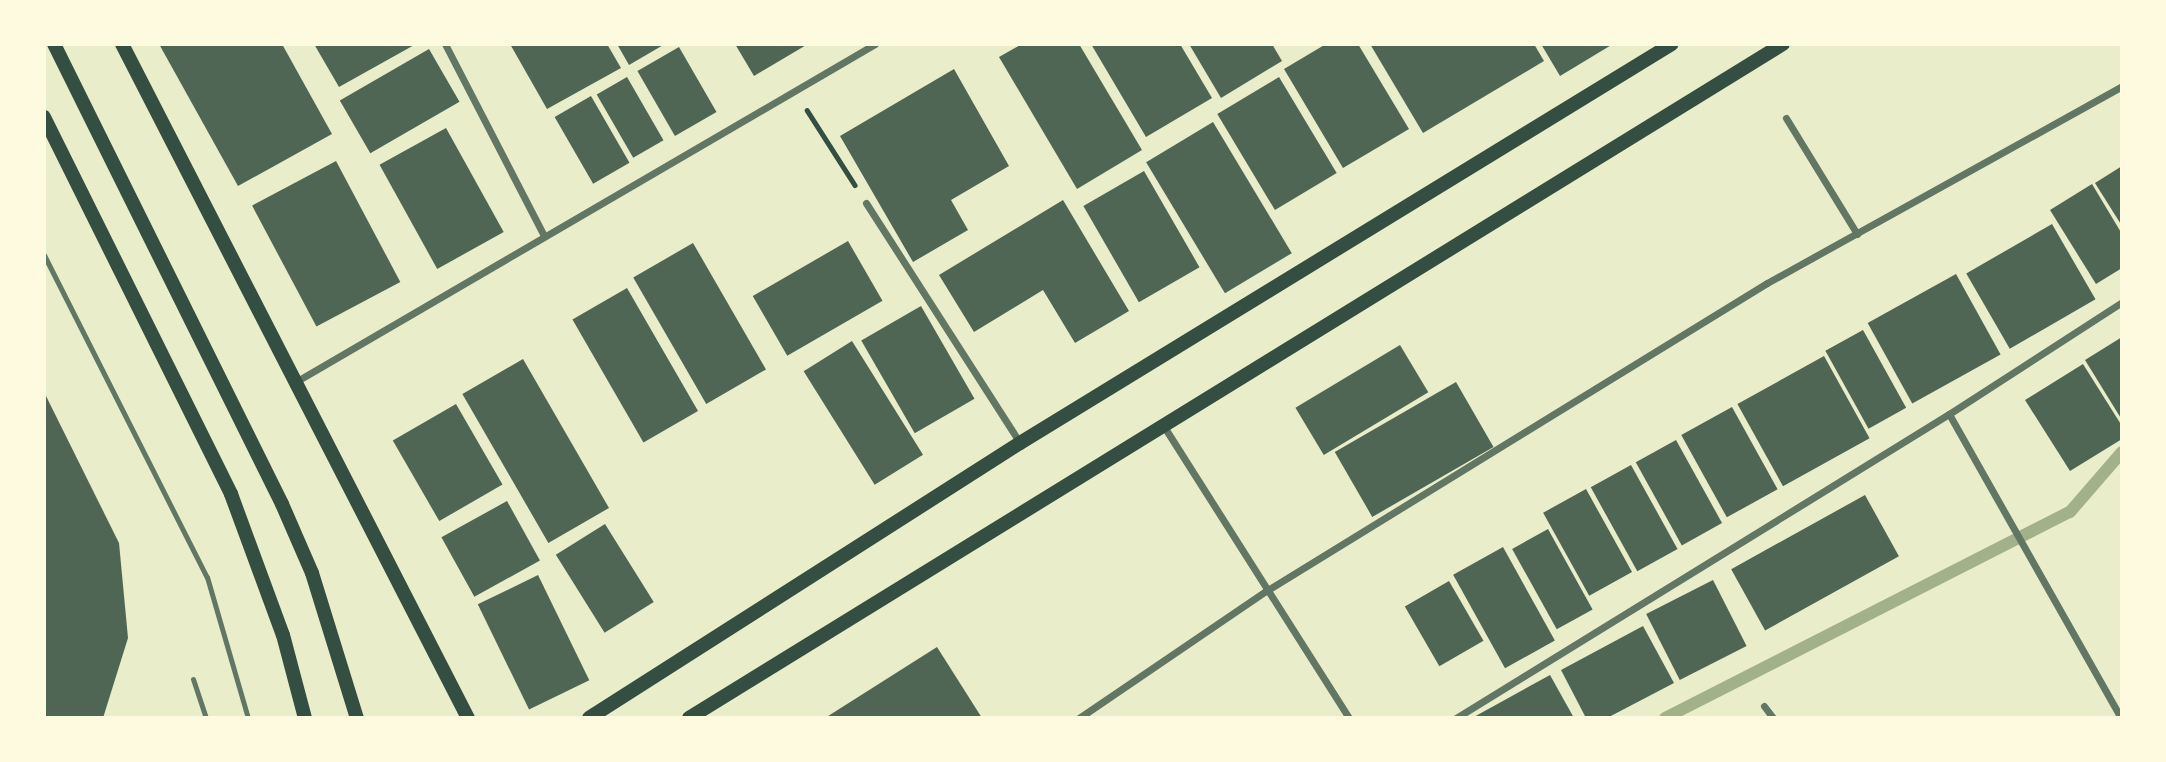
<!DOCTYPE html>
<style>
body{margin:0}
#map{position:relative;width:2166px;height:762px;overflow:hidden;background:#e9edc9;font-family:Overpass,sans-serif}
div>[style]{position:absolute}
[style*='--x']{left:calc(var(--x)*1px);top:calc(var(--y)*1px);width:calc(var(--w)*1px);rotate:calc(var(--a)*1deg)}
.stream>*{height:12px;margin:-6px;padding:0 6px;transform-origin:6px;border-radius:6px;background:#a3b18a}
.building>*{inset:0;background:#4f6655;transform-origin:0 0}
.path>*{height:4.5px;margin:-2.25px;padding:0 2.25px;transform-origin:2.25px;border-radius:2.25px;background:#344e41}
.service>*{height:5px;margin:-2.5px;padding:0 2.5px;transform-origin:2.5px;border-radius:2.5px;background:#617663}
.minor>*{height:7px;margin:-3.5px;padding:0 3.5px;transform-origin:3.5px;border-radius:3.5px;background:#617663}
.secondary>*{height:14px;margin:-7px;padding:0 7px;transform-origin:7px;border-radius:7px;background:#344e41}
span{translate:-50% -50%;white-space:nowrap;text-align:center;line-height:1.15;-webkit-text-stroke:5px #fefae0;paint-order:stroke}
.frame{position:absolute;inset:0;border:46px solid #fefae0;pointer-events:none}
</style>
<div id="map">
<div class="stream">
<i style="--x:1665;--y:718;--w:454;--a:-27"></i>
<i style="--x:2070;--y:512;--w:79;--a:-49.1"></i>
</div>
<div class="building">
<i style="clip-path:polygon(159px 44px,282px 44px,332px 134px,238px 186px)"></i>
<i style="clip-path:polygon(314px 44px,416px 44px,339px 87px)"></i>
<i style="clip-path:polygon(510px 44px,607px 44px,621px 68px,547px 109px)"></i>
<i style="clip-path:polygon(617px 44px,665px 44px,629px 65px)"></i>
<i style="clip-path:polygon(735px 44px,808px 44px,754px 76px)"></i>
<i style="clip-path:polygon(1022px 44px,1079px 44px,1142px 150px,1077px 189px,999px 57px)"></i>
<i style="clip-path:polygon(1091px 44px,1180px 44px,1212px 98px,1146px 137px)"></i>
<i style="clip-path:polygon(1189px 44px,1272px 44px,1282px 61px,1221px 98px)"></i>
<i style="clip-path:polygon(1326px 44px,1358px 44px,1409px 129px,1343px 168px,1284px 69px)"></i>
<i style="clip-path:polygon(1370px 44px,1534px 44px,1544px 61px,1423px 133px)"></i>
<i style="clip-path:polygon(1541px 44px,1613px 44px,1560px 76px)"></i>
<i style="left:679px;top:47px;width:75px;height:48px;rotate:60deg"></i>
<i style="left:429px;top:49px;width:61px;height:103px;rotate:60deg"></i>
<i style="clip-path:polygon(954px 69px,1009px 166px,951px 200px,968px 230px,913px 262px,840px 136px)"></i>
<i style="left:627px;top:77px;width:73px;height:35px;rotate:60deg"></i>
<i style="left:1279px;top:77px;width:112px;height:72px;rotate:59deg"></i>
<i style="left:591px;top:96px;width:77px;height:42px;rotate:60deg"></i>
<i style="left:1213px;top:122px;width:153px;height:78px;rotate:59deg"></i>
<i style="left:446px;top:128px;width:119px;height:76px;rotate:61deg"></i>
<i style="left:336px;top:161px;width:137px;height:95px;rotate:62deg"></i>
<i style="clip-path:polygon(2122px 166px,2122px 226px,2095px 183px)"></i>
<i style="left:1144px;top:171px;width:111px;height:70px;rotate:60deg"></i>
<i style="clip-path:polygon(2092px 184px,2122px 234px,2122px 268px,2096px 284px,2050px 210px)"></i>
<i style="clip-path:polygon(1063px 200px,1129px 311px,1075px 343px,1043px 290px,974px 332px,939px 275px)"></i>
<i style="left:2052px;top:224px;width:87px;height:99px;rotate:60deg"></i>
<i style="left:848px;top:241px;width:69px;height:110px;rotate:60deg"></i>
<i style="left:693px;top:243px;width:146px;height:69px;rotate:60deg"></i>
<i style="left:1956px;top:274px;width:92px;height:101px;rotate:61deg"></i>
<i style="left:627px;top:288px;width:142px;height:63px;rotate:60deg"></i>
<i style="left:921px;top:306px;width:107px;height:69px;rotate:60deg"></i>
<i style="left:1863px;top:330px;width:89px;height:43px;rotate:61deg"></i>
<i style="clip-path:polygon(2122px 337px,2122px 420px,2085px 360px)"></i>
<i style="left:852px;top:341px;width:134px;height:57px;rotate:58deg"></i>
<i style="left:1400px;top:345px;width:55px;height:122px;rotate:59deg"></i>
<i style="left:1824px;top:356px;width:94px;height:99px;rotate:61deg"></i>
<i style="left:523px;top:359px;width:172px;height:70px;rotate:60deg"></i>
<i style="clip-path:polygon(2083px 364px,2122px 426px,2122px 439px,2070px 471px,2025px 400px)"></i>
<i style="left:1456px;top:382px;width:75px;height:140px;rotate:60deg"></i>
<i style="clip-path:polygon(44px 392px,119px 543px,128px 638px,103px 718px,44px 718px)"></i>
<i style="left:456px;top:404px;width:93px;height:73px;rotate:60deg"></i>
<i style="left:1732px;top:407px;width:94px;height:58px;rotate:61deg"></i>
<i style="left:1676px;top:440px;width:95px;height:46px;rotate:61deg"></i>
<i style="left:1631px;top:465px;width:96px;height:46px;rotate:61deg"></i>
<i style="left:1586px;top:489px;width:95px;height:49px;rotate:61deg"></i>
<i style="left:1865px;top:495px;width:70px;height:153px;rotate:61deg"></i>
<i style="left:507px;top:501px;width:68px;height:75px;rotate:61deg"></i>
<i style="left:605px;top:524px;width:92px;height:58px;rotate:58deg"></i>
<i style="left:1548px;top:529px;width:92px;height:41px;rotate:61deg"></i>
<i style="left:1503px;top:547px;width:107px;height:57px;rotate:61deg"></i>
<i style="left:538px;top:575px;width:117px;height:67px;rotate:64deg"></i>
<i style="left:1713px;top:580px;width:74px;height:75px;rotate:63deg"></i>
<i style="left:1449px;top:581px;width:69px;height:51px;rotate:60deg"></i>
<i style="clip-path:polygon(1643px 626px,1674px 683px,1607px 718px,1586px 718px,1561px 670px)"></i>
<i style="clip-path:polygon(937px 647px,982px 718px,825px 718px)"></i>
<i style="clip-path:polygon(1550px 675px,1574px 718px,1472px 718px)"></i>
</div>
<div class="path">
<i style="--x:807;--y:110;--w:89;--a:57.4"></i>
</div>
<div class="service">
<i style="--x:44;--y:255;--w:361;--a:63.2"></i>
<i style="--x:207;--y:577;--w:147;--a:73.8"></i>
<i style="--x:193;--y:679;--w:41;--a:71.6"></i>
</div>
<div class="minor">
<i style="--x:445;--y:44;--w:216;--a:62.7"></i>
<i style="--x:1786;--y:118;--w:136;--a:58.5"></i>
<i style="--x:866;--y:203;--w:285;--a:57.3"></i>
<i style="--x:297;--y:381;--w:669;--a:-30.24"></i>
<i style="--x:1949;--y:414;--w:349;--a:60.5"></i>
<i style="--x:1163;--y:425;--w:347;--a:57.6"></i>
<i style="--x:1764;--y:706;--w:15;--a:53"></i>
<i style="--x:1079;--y:718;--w:226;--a:-34.2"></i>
<i style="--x:1266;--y:591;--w:588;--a:-31.58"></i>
<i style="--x:1767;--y:283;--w:406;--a:-29"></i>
<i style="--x:1456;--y:718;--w:579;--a:-31.66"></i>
<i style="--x:1949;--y:414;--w:206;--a:-32.9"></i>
</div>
<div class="secondary">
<i style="--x:54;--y:44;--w:513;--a:63.63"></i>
<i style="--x:282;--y:504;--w:75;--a:66.5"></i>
<i style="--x:312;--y:573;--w:152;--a:72.8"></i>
<i style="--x:122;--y:44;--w:758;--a:62.83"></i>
<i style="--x:44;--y:117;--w:421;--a:63.6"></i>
<i style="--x:231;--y:494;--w:150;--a:69.8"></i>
<i style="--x:283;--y:635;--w:86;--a:75.2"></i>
<i style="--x:589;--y:718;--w:511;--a:-32.54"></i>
<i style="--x:1020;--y:443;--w:764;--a:-31.47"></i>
<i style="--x:689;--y:718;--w:1285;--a:-31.64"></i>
</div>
<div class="frame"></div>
</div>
